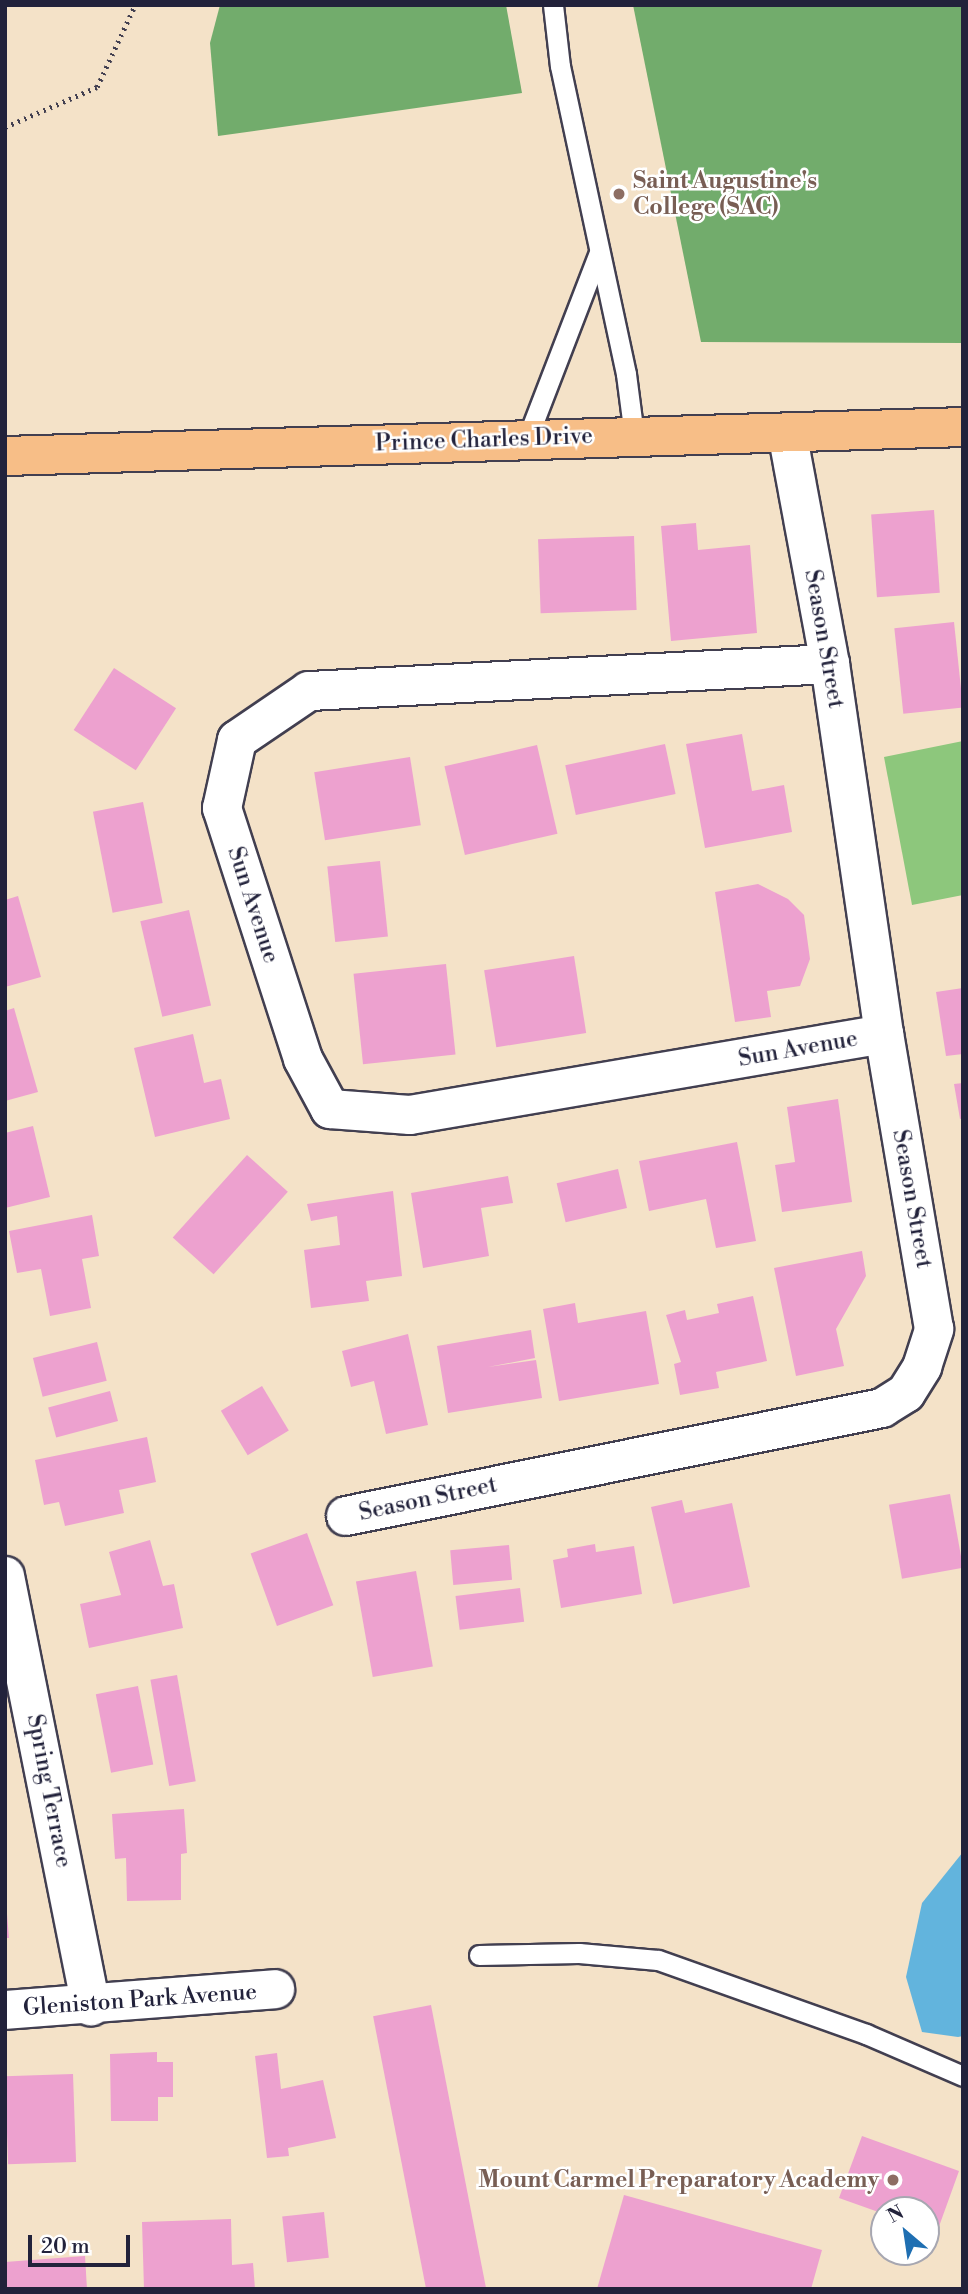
<!DOCTYPE html>
<style>
body{margin:0}
#map{position:relative;width:968px;height:2294px;overflow:hidden;background:#f4e2c8;font-family:"Libre Bodoni",serif}
div>[style]{position:absolute}
[style*='--x']{left:calc(var(--x)*1px);top:calc(var(--y)*1px);width:calc(var(--w)*1px);rotate:calc(var(--a)*1deg)}
.green>*{inset:0;background:#8dc77c}
.forest>*{inset:0;background:#72ac6c}
.water>*{inset:0;background:#62b4dd}
.building>*{inset:0;background:#eda1cf;transform-origin:0 0}
.path>*{height:4.5px;margin-top:-2.25px;transform-origin:0;background:repeating-linear-gradient(90deg,#423f50 0 2px,transparent 0 7px)}
.roads{filter:drop-shadow(2px 0 #423f50) drop-shadow(-2px 0 #423f50) drop-shadow(0 2px #423f50) drop-shadow(0 -2px #423f50)}
.lane>*{height:19px;margin:-9.5px;padding:0 9.5px;transform-origin:9.5px;border-radius:9.5px;background:#fff}
.street>*{height:38px;margin:-19px;padding:0 19px;transform-origin:19px;border-radius:19px;background:#fff}
.highway>*{height:38px;margin:-19px;padding:0 19px;transform-origin:19px;border-radius:19px;background:#f7be87}
.dots>*{width:19px;height:19px;translate:-50% -50%;box-sizing:border-box;border:4px solid #fff;border-radius:50%}
span{translate:-50% -50%;white-space:nowrap;text-align:center;line-height:1.15;-webkit-text-stroke:5px #fff;paint-order:stroke}
.education-label{font-size:23px;color:#785e54;font-weight:700}
.left{translate:0 -50%;text-align:left}
.right{translate:-100% -50%;text-align:right}
.street-label{font-size:23px;color:#22223b}
.frame{position:absolute;inset:0;border:7px solid #22223b;pointer-events:none}
.north{position:absolute;left:870px;top:2196px;width:70px;height:70px;box-sizing:border-box;background:#fff;border:2px solid #a7a7b1;border-radius:50%;rotate:331deg;font-size:19px;font-weight:700;line-height:28px;text-align:center;color:#22223b}
.north::after{content:'';display:block;margin:auto;width:24px;height:32px;background:#1f6fb2;clip-path:polygon(50% 0,100% 100%,50% 72%,0 100%)}
.scale{position:absolute;left:28px;top:2235px;width:102px;height:32px;box-sizing:border-box;border:4px solid #22223b;border-top:0;padding-left:9px;font-size:21px;line-height:24px;white-space:nowrap;color:#22223b;-webkit-text-stroke:5px #fff;paint-order:stroke}
</style>
<div id="map">
<div class="green">
<i style="clip-path:polygon(963px 741px,963px 895px,912px 905px,884px 757px)"></i>
</div>
<div class="forest">
<i style="clip-path:polygon(220px 5px,506px 5px,522px 93px,218px 136px,210px 43px)"></i>
<i style="clip-path:polygon(633px 5px,963px 5px,963px 343px,701px 342px)"></i>
</div>
<div class="water">
<i style="clip-path:polygon(963px 1852px,963px 2036px,958px 2037px,922px 2032px,906px 1977px,922px 1903px)"></i>
</div>
<div class="building">
<i style="left:934px;top:510px;width:83px;height:63px;rotate:86deg"></i>
<i style="clip-path:polygon(696px 523px,698px 550px,750px 545px,757px 633px,671px 641px,661px 526px)"></i>
<i style="left:634px;top:536px;width:74px;height:96px;rotate:88deg"></i>
<i style="left:954px;top:622px;width:86px;height:60px;rotate:84deg"></i>
<i style="left:114px;top:668px;width:74px;height:74px;rotate:33deg"></i>
<i style="clip-path:polygon(742px 734px,752px 791px,784px 785px,792px 832px,705px 848px,686px 744px)"></i>
<i style="left:665px;top:744px;width:51px;height:102px;rotate:78deg"></i>
<i style="left:537px;top:745px;width:91px;height:95px;rotate:77deg"></i>
<i style="left:410px;top:757px;width:69px;height:97px;rotate:81deg"></i>
<i style="left:143px;top:802px;width:103px;height:51px;rotate:79deg"></i>
<i style="left:380px;top:861px;width:76px;height:53px;rotate:84deg"></i>
<i style="clip-path:polygon(758px 884px,788px 899px,804px 915px,810px 959px,800px 986px,767px 991px,771px 1017px,735px 1022px,715px 892px)"></i>
<i style="clip-path:polygon(18px 896px,41px 977px,5px 987px,5px 900px)"></i>
<i style="left:189px;top:910px;width:98px;height:50px;rotate:77deg"></i>
<i style="left:574px;top:956px;width:78px;height:91px;rotate:81deg"></i>
<i style="left:446px;top:964px;width:91px;height:93px;rotate:84deg"></i>
<i style="clip-path:polygon(963px 988px,963px 1054px,946px 1056px,936px 992px)"></i>
<i style="clip-path:polygon(14px 1008px,38px 1092px,5px 1101px,5px 1011px)"></i>
<i style="clip-path:polygon(193px 1034px,204px 1083px,221px 1079px,230px 1119px,155px 1137px,134px 1048px)"></i>
<i style="clip-path:polygon(963px 1083px,963px 1118px,960px 1119px,954px 1084px)"></i>
<i style="clip-path:polygon(838px 1099px,852px 1202px,782px 1212px,775px 1165px,795px 1162px,787px 1107px)"></i>
<i style="clip-path:polygon(33px 1126px,50px 1197px,5px 1208px,5px 1133px)"></i>
<i style="clip-path:polygon(737px 1142px,756px 1241px,716px 1248px,706px 1199px,649px 1211px,639px 1161px)"></i>
<i style="left:247px;top:1155px;width:55px;height:111px;rotate:42deg"></i>
<i style="left:618px;top:1169px;width:40px;height:63px;rotate:77deg"></i>
<i style="clip-path:polygon(508px 1176px,513px 1203px,481px 1208px,489px 1256px,423px 1268px,411px 1193px)"></i>
<i style="clip-path:polygon(393px 1191px,402px 1276px,366px 1281px,369px 1301px,311px 1308px,304px 1250px,340px 1245px,337px 1216px,311px 1221px,307px 1204px)"></i>
<i style="clip-path:polygon(92px 1215px,99px 1256px,82px 1259px,91px 1308px,50px 1316px,41px 1269px,17px 1273px,9px 1231px)"></i>
<i style="clip-path:polygon(862px 1251px,866px 1276px,836px 1329px,844px 1366px,796px 1376px,774px 1268px)"></i>
<i style="clip-path:polygon(753px 1296px,767px 1361px,716px 1372px,719px 1388px,680px 1395px,674px 1364px,681px 1362px,666px 1315px,685px 1310px,687px 1320px,719px 1313px,717px 1304px)"></i>
<i style="clip-path:polygon(575px 1303px,578px 1323px,646px 1311px,659px 1384px,559px 1401px,543px 1309px)"></i>
<i style="clip-path:polygon(531px 1330px,535px 1358px,488px 1367px,536px 1360px,542px 1398px,448px 1413px,437px 1346px)"></i>
<i style="clip-path:polygon(408px 1334px,428px 1425px,386px 1434px,374px 1381px,351px 1387px,342px 1351px)"></i>
<i style="left:97px;top:1342px;width:40px;height:66px;rotate:76deg"></i>
<i style="left:262px;top:1386px;width:52px;height:48px;rotate:59deg"></i>
<i style="left:110px;top:1391px;width:31px;height:64px;rotate:75deg"></i>
<i style="clip-path:polygon(147px 1437px,156px 1482px,119px 1490px,124px 1513px,65px 1526px,59px 1502px,44px 1505px,35px 1460px)"></i>
<i style="left:950px;top:1494px;width:75px;height:62px;rotate:80deg"></i>
<i style="clip-path:polygon(682px 1500px,685px 1513px,732px 1503px,750px 1587px,673px 1604px,651px 1507px)"></i>
<i style="left:307px;top:1533px;width:77px;height:60px;rotate:70deg"></i>
<i style="clip-path:polygon(150px 1540px,163px 1586px,174px 1584px,183px 1628px,89px 1648px,80px 1604px,121px 1595px,109px 1552px)"></i>
<i style="clip-path:polygon(595px 1544px,596px 1552px,634px 1546px,642px 1594px,561px 1608px,553px 1560px,568px 1557px,567px 1549px)"></i>
<i style="left:509px;top:1545px;width:35px;height:59px;rotate:85deg"></i>
<i style="left:416px;top:1571px;width:97px;height:61px;rotate:80deg"></i>
<i style="left:520px;top:1588px;width:34px;height:65px;rotate:83deg"></i>
<i style="left:177px;top:1675px;width:108px;height:27px;rotate:80deg"></i>
<i style="left:138px;top:1686px;width:80px;height:43px;rotate:79deg"></i>
<i style="clip-path:polygon(184px 1809px,187px 1853px,181px 1854px,181px 1900px,127px 1901px,126px 1858px,115px 1859px,112px 1814px)"></i>
<i style="clip-path:polygon(5px 1914px,7px 1914px,9px 1938px,5px 1938px)"></i>
<i style="left:431px;top:2005px;width:289px;height:59px;rotate:79deg"></i>
<i style="clip-path:polygon(157px 2052px,157px 2062px,173px 2062px,173px 2097px,158px 2097px,158px 2121px,111px 2121px,110px 2054px)"></i>
<i style="clip-path:polygon(277px 2053px,281px 2089px,323px 2080px,336px 2138px,288px 2148px,289px 2156px,267px 2158px,255px 2056px)"></i>
<i style="left:73px;top:2074px;width:88px;height:68px;rotate:88deg"></i>
<i style="clip-path:polygon(862px 2136px,959px 2171px,937px 2232px,926px 2228px,926px 2210px,884px 2210px,884px 2214px,839px 2198px)"></i>
<i style="clip-path:polygon(624px 2195px,822px 2250px,811px 2289px,597px 2289px)"></i>
<i style="left:324px;top:2212px;width:46px;height:42px;rotate:84deg"></i>
<i style="clip-path:polygon(231px 2219px,232px 2265px,253px 2263px,255px 2289px,144px 2289px,142px 2222px)"></i>
<i style="clip-path:polygon(85px 2256px,87px 2289px,5px 2289px,5px 2262px)"></i>
</div>
<div class="path">
<i style="--x:5;--y:127;--w:100;--a:-23.5"></i>
<i style="--x:97;--y:87;--w:90;--a:-65.1"></i>
</div>
<div class="roads">
<div class="lane">
<i style="--x:553;--y:5;--w:61;--a:83.5"></i>
<i style="--x:560;--y:66;--w:315;--a:77.9"></i>
<i style="--x:626;--y:374;--w:63;--a:82.6"></i>
<i style="--x:527;--y:439;--w:200;--a:-68.9"></i>
<i style="--x:479;--y:1955;--w:100;--a:-1.1"></i>
<i style="--x:579;--y:1953;--w:79;--a:5.1"></i>
<i style="--x:658;--y:1960;--w:221;--a:19.6"></i>
<i style="--x:866;--y:2034;--w:106;--a:23.4"></i>
</div>
<div class="street">
<i style="--x:830;--y:664;--w:522;--a:177.03"></i>
<i style="--x:309;--y:691;--w:87;--a:145.8"></i>
<i style="--x:237;--y:740;--w:70;--a:102.4"></i>
<i style="--x:222;--y:808;--w:264;--a:72.1"></i>
<i style="--x:303;--y:1059;--w:57;--a:61.6"></i>
<i style="--x:330;--y:1109;--w:80;--a:4.3"></i>
<i style="--x:410;--y:1115;--w:481;--a:-9.7"></i>
<i style="--x:346;--y:1516;--w:547;--a:-11.39"></i>
<i style="--x:882;--y:1408;--w:28;--a:-32"></i>
<i style="--x:906;--y:1393;--w:31;--a:-58"></i>
<i style="--x:922;--y:1367;--w:40;--a:-72"></i>
<i style="--x:934;--y:1329;--w:299;--a:-99.6"></i>
<i style="--x:884;--y:1034;--w:374;--a:-98.3"></i>
<i style="--x:830;--y:664;--w:235;--a:-100.5"></i>
<i style="--x:5;--y:1576;--w:439;--a:78.7"></i>
<i style="--x:5;--y:2010;--w:271;--a:-4.4"></i>
</div>
<div class="highway">
<i style="--x:5;--y:456;--w:958;--a:-1.73"></i>
</div>
</div>
<div class="dots">
<i style="left:619px;top:194px;background:#8d6e63"></i>
<i style="left:893px;top:2180px;background:#8d6e63"></i>
</div>
<div class="education-label">
<span class="left" style="left:633px;top:194px">Saint Augustine's<br>College (SAC)</span>
<span class="right" style="left:879px;top:2180px">Mount Carmel Preparatory Academy</span>
</div>
<div class="street-label">
<span style="left:484px;top:440px;rotate:-2deg">Prince Charles Drive</span>
<span style="left:824px;top:639px;rotate:80deg">Season Street</span>
<span style="left:253px;top:905px;rotate:72deg">Sun Avenue</span>
<span style="left:798px;top:1049px;rotate:-10deg">Sun Avenue</span>
<span style="left:912px;top:1199px;rotate:80deg">Season Street</span>
<span style="left:428px;top:1499px;rotate:-12deg">Season Street</span>
<span style="left:49px;top:1791px;rotate:79deg">Spring Terrace</span>
<span style="left:140px;top:2000px;rotate:-4deg">Gleniston Park Avenue</span>
</div>
<div class="frame"></div>
<div class="north">N</div>
<div class="scale">20 m</div>
</div>
